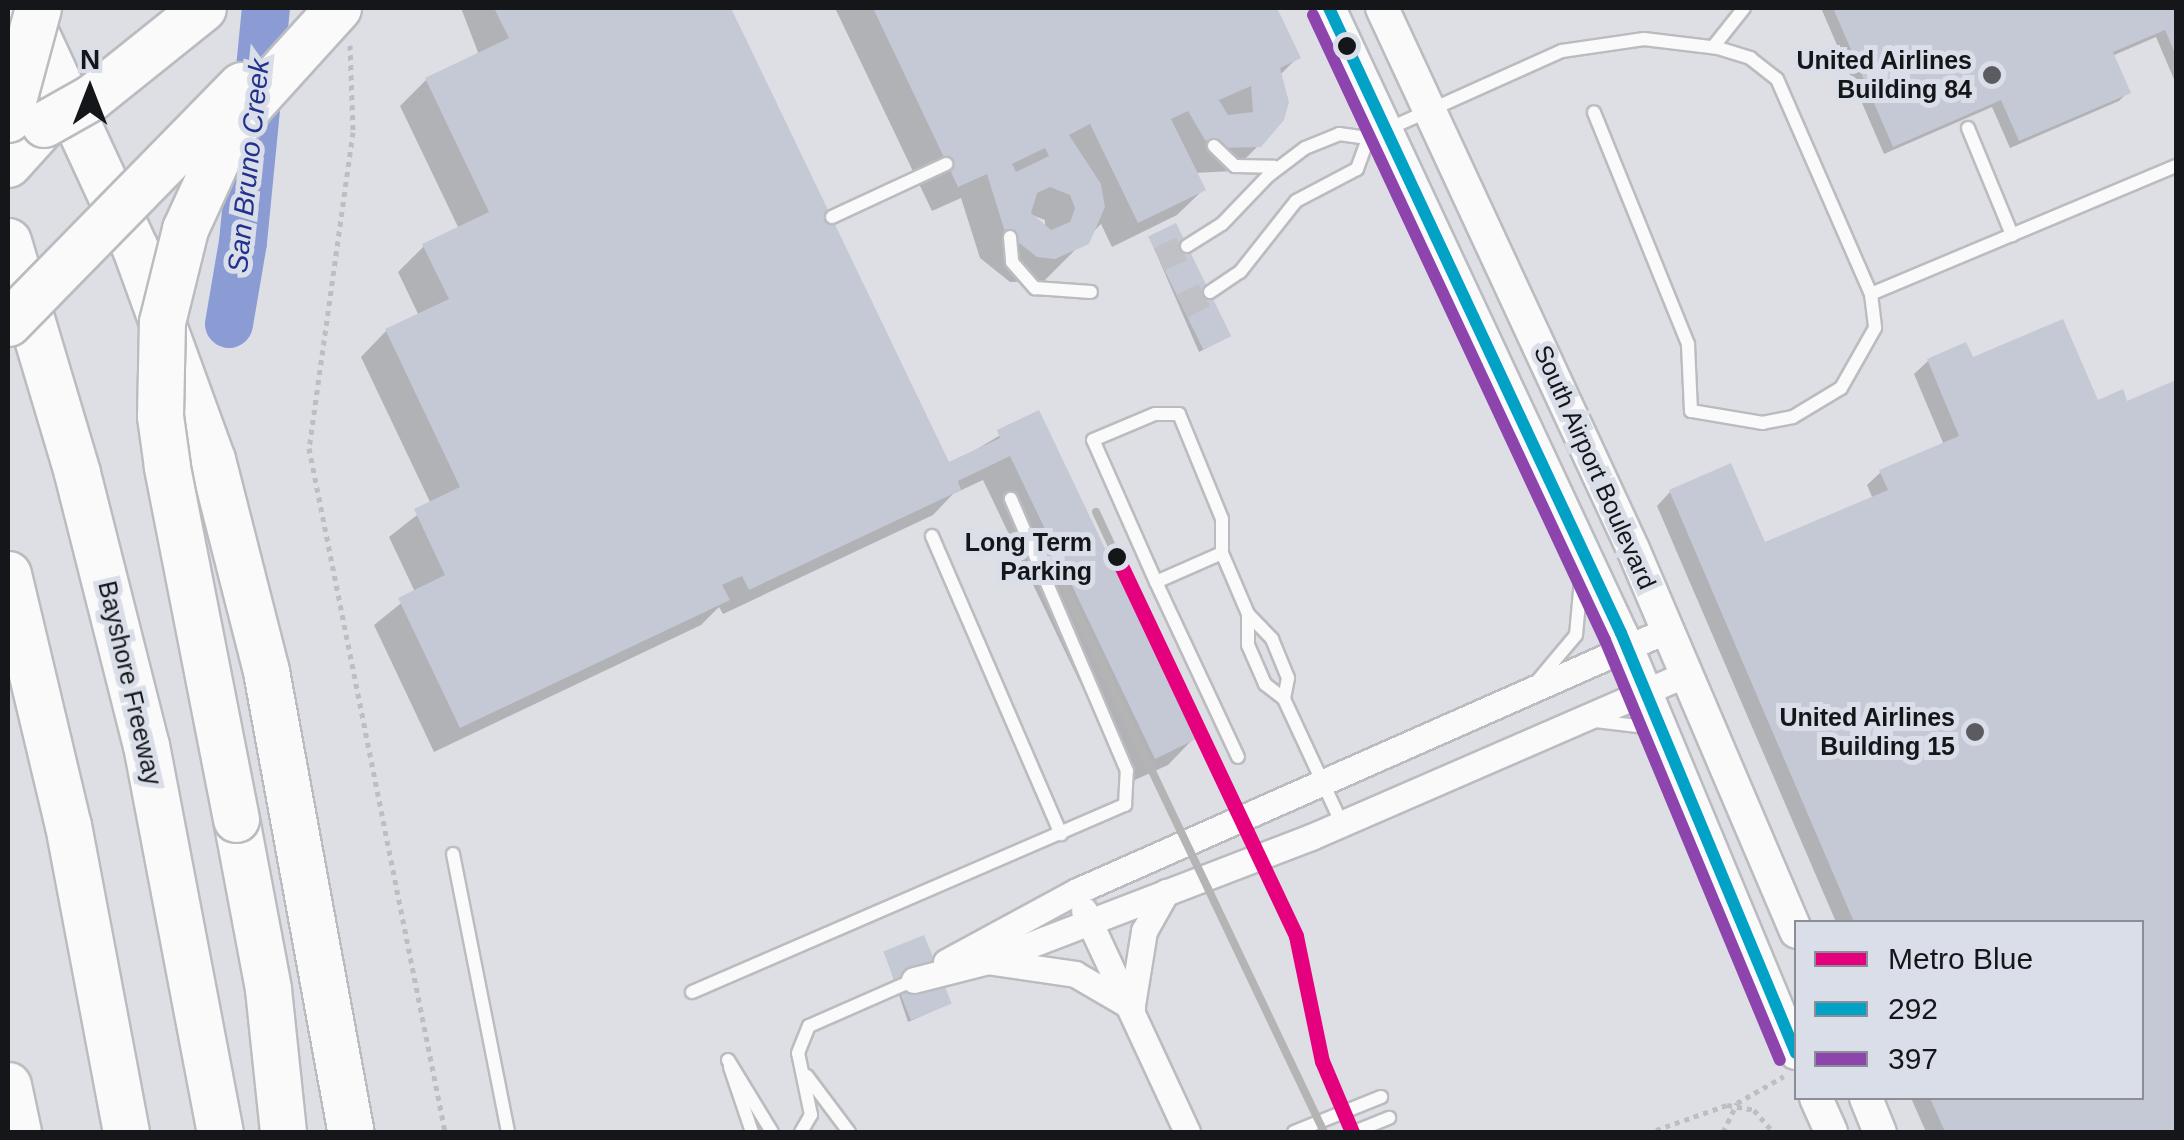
<!DOCTYPE html>
<style>
body{margin:0}
#map{position:relative;width:2184px;height:1140px;overflow:hidden;background:#dedfe4;font-family:Helvetica,sans-serif}
div>[style]{position:absolute}
[style*='--x']{left:calc(var(--x)*1px);top:calc(var(--y)*1px);width:calc(var(--w)*1px);rotate:calc(var(--a)*1deg)}
.shadow>*{inset:0;background:#0003}
.river>*{height:48px;margin:-24px;padding:0 24px;transform-origin:24px;border-radius:24px;background:#8b9cd5}
.building>*{inset:0;background:#c5c8d5;transform-origin:0 0}
.minor-tunnel>*{height:25px;margin-top:-12.5px;transform-origin:0;background:repeating-linear-gradient(90deg,#c0c1c6 0 25px,transparent 0 37px)}
.path>*{height:5px;margin-top:-2.5px;transform-origin:0;background:repeating-linear-gradient(90deg,#bdbec1 0 5px,transparent 0 10px)}
.roads{filter:drop-shadow(2px 0 #bbbcc0) drop-shadow(-2px 0 #bbbcc0) drop-shadow(0 2px #bbbcc0) drop-shadow(0 -2px #bbbcc0)}
.service>*{height:12px;margin:-6px;padding:0 6px;transform-origin:6px;border-radius:6px;background:#fafafb}
.minor>*{height:25px;margin:-12.5px;padding:0 12.5px;transform-origin:12.5px;border-radius:12.5px;background:#fafafb}
.tertiary>*{height:32px;margin:-16px;padding:0 16px;transform-origin:16px;border-radius:16px;background:#fafafb}
.motorway>*{height:45px;margin:-22.5px;padding:0 22.5px;transform-origin:22.5px;border-radius:22.5px;background:#fafafb}
.rail>*{height:8px;margin:-4px;padding:0 4px;transform-origin:4px;border-radius:4px;background:#b4b4b5}
.bridges{filter:drop-shadow(2px 0 #bbbcc0) drop-shadow(-2px 0 #bbbcc0) drop-shadow(0 2px #bbbcc0) drop-shadow(0 -2px #bbbcc0)}
.motorway-bridge>*{height:45px;margin:-22.5px;padding:0 22.5px;transform-origin:22.5px;border-radius:22.5px;background:#fafafb}
.bus-1>*{height:12px;margin:-6px;padding:0 6px;transform-origin:6px;border-radius:6px;background:#01a2c5}
.bus-2>*{height:12px;margin:-6px;padding:0 6px;transform-origin:6px;border-radius:6px;background:#8e44ad}
.metro-1>*{height:15px;margin:-7.5px;padding:0 7.5px;transform-origin:7.5px;border-radius:7.5px;background:#e5007d}
.dots>*{width:28px;height:28px;translate:-50% -50%;box-sizing:border-box;border:5px solid #dadee8;border-radius:50%}
span{translate:-50% -50%;white-space:nowrap;text-align:center;line-height:1.15;-webkit-text-stroke:10px #dadee8;paint-order:stroke}
.poi-label{font-size:25px;color:#15161a;font-weight:700}
.right{translate:-100% -50%;text-align:right}
.street-label{font-size:25px;color:#15161a}
.stop-label{font-size:25px;color:#15161a;font-weight:700}
.water-label{font-size:28px;color:#21318d;font-style:italic}
.frame{position:absolute;inset:0;border:10px solid #15161a;pointer-events:none}
.legend{position:absolute;left:1794px;top:920px;width:350px;height:180px;box-sizing:border-box;background:#dadee8;border:2px solid #8b8e96;margin:0;padding:12px 18px;list-style:none;font-size:30px;color:#15161a}
.legend li{display:flex;align-items:center;gap:20px;height:50px}
.legend b{width:50px;border:2px solid #8b8e96}
.north{position:absolute;left:40px;top:40px;width:100px;height:100px;-webkit-text-stroke:8px #dadee8;paint-order:stroke;rotate:0deg;font-size:28px;font-weight:700;line-height:40px;text-align:center;color:#15161a}
.north::after{content:'';display:block;margin:auto;width:35px;height:45px;background:#15161a;clip-path:polygon(50% 0,100% 100%,50% 72%,0 100%)}
</style>
<div id="map">
<div class="shadow">
<i style="clip-path:polygon(461px 8px,729px 8px,948px 466px,1038px 413px,1193px 739px,1168px 765px,1128px 783px,983px 480px,953px 494px,933px 515px,723px 614px,719px 607px,701px 625px,434px 752px,374px 625px,415px 592px,389px 537px,431px 504px,361px 357px,386px 331px,419px 316px,398px 272px,424px 246px,459px 229px,400px 106px,426px 80px,479px 55px)"></i>
<i style="clip-path:polygon(evenodd,835px 8px,1274px 8px,1298px 57px,1279px 76px,1259px 145px,1233px 171px,1195px 173px,1203px 190px,1177px 215px,1112px 247px,1101px 224px,1044px 281px,1010px 282px,980px 258px,961px 198px,932px 211px,835px 8px,1029px 214px,1045px 220px,1045px 231px,1029px 214px)"></i>
<i style="clip-path:polygon(1821px 8px,2176px 8px,2176px 84px,2156px 37px,2112px 56px,2128px 92px,2119px 101px,2010px 148px,1992px 107px,1884px 154px)"></i>
<i style="clip-path:polygon(1150px 239px,1224px 339px,1199px 352px)"></i>
<i style="clip-path:polygon(1972px 360px,2096px 403px,2126px 404px,2176px 383px,2176px 1132px,1926px 1132px,1911px 1098px,2142px 1098px,2142px 922px,1836px 922px,1657px 506px,1670px 492px,1764px 545px,1873px 499px,1867px 485px,1881px 472px,1944px 445px,1914px 374px,1928px 361px)"></i>
<i style="clip-path:polygon(885px 953px,949px 1004px,908px 1022px)"></i>
</div>
<div class="river">
<i style="--x:229;--y:324;--w:83;--a:-80.3"></i>
<i style="--x:243;--y:242;--w:235;--a:-84.4"></i>
</div>
<div class="building">
<i style="clip-path:polygon(494px 8px,731px 8px,949px 462px,1000px 438px,997px 430px,1039px 410px,1196px 739px,1155px 759px,1010px 456px,958px 481px,961px 490px,749px 590px,742px 576px,722px 585px,730px 600px,460px 728px,398px 598px,445px 575px,414px 509px,460px 487px,385px 329px,449px 299px,422px 244px,489px 212px,425px 78px,509px 38px)"></i>
<i style="clip-path:polygon(evenodd,873px 8px,1277px 8px,1301px 58px,1280px 68px,1289px 102px,1284px 120px,1261px 147px,1222px 148px,1205px 140px,1188px 111px,1171px 119px,1206px 190px,1138px 223px,1090px 124px,1069px 135px,1101px 184px,1105px 207px,1089px 244px,1055px 259px,1037px 257px,1005px 232px,987px 174px,958px 187px,873px 8px,1251px 86px,1253px 112px,1228px 115px,1219px 100px,1251px 86px,873px 8px,1045px 148px,1049px 156px,1016px 172px,1012px 164px,1045px 148px,873px 8px,1050px 187px,1070px 195px,1075px 208px,1070px 222px,1051px 230px,1031px 213px,1037px 193px,1050px 187px)"></i>
<i style="clip-path:polygon(1833px 8px,2176px 8px,2176px 56px,2165px 30px,2113px 52px,2131px 93px,2019px 141px,2001px 100px,1893px 147px)"></i>
<i style="left:1176px;top:223px;width:126px;height:31px;rotate:64deg"></i>
<i style="clip-path:polygon(2063px 319px,2098px 400px,2123px 389px,2127px 401px,2176px 380px,2176px 1132px,1945px 1132px,1930px 1098px,2142px 1098px,2142px 922px,1854px 922px,1669px 490px,1731px 463px,1765px 542px,1888px 490px,1879px 470px,1959px 436px,1927px 359px,1966px 342px,1973px 357px)"></i>
<i style="left:924px;top:935px;width:74px;height:44px;rotate:68deg"></i>
</div>
<div class="minor-tunnel">
<i style="--x:1159;--y:259;--w:31;--a:-25"></i>
<i style="--x:1182;--y:306;--w:31;--a:-27"></i>
</div>
<div class="path">
<i style="--x:350;--y:45;--w:87;--a:88"></i>
<i style="--x:353;--y:132;--w:319;--a:97.9"></i>
<i style="--x:309;--y:448;--w:697;--a:78.75"></i>
<i style="--x:1656;--y:1130;--w:75;--a:-19.4"></i>
<i style="--x:1727;--y:1105;--w:27;--a:10"></i>
<i style="--x:1754;--y:1110;--w:29;--a:49"></i>
<i style="--x:1723;--y:1132;--w:32;--a:-64"></i>
<i style="--x:1737;--y:1103;--w:54;--a:-29.9"></i>
</div>
<div class="roads">
<div class="service">
<i style="--x:1713;--y:47;--w:50;--a:-51.5"></i>
<i style="--x:1968;--y:128;--w:116;--a:67.6"></i>
<i style="--x:1214;--y:146;--w:29;--a:44"></i>
<i style="--x:1235;--y:166;--w:39;--a:1"></i>
<i style="--x:832;--y:217;--w:126;--a:-24.9"></i>
<i style="--x:1010;--y:237;--w:25;--a:85"></i>
<i style="--x:1012;--y:262;--w:35;--a:49"></i>
<i style="--x:1035;--y:288;--w:56;--a:4.1"></i>
<i style="--x:1187;--y:246;--w:41;--a:-32.2"></i>
<i style="--x:1222;--y:224;--w:66;--a:-46.2"></i>
<i style="--x:1268;--y:176;--w:46;--a:-37.1"></i>
<i style="--x:1305;--y:148;--w:37;--a:-22"></i>
<i style="--x:1339;--y:134;--w:29;--a:8"></i>
<i style="--x:1368;--y:138;--w:213;--a:-24.2"></i>
<i style="--x:1562;--y:51;--w:83;--a:-8.3"></i>
<i style="--x:1644;--y:39;--w:75;--a:6.9"></i>
<i style="--x:1718;--y:48;--w:34;--a:17"></i>
<i style="--x:1750;--y:58;--w:34;--a:38"></i>
<i style="--x:1777;--y:79;--w:235;--a:66.4"></i>
<i style="--x:1871;--y:294;--w:34;--a:83"></i>
<i style="--x:1875;--y:328;--w:69;--a:119.5"></i>
<i style="--x:1841;--y:388;--w:56;--a:148.9"></i>
<i style="--x:1793;--y:417;--w:31;--a:169"></i>
<i style="--x:1763;--y:423;--w:73;--a:-170.5"></i>
<i style="--x:1691;--y:411;--w:67;--a:-92.6"></i>
<i style="--x:1688;--y:344;--w:250;--a:-112.1"></i>
<i style="--x:1210;--y:292;--w:36;--a:-34"></i>
<i style="--x:1240;--y:272;--w:90;--a:-51.7"></i>
<i style="--x:1296;--y:201;--w:69;--a:-27.7"></i>
<i style="--x:1357;--y:169;--w:33;--a:-70"></i>
<i style="--x:1871;--y:294;--w:331;--a:-22.8"></i>
<i style="--x:932;--y:536;--w:325;--a:66.6"></i>
<i style="--x:1222;--y:553;--w:72;--a:156.3"></i>
<i style="--x:1156;--y:582;--w:155;--a:-113.9"></i>
<i style="--x:1093;--y:440;--w:67;--a:-22.8"></i>
<i style="--x:1155;--y:414;--w:24;--a:0"></i>
<i style="--x:1179;--y:414;--w:113;--a:67.7"></i>
<i style="--x:1222;--y:519;--w:34;--a:90"></i>
<i style="--x:1222;--y:553;--w:66;--a:66.9"></i>
<i style="--x:1248;--y:614;--w:35;--a:46"></i>
<i style="--x:1272;--y:639;--w:42;--a:67.7"></i>
<i style="--x:1288;--y:678;--w:21;--a:101"></i>
<i style="--x:1156;--y:582;--w:193;--a:64.9"></i>
<i style="--x:1248;--y:614;--w:31;--a:90"></i>
<i style="--x:1248;--y:645;--w:43;--a:66.4"></i>
<i style="--x:1265;--y:684;--w:24;--a:38"></i>
<i style="--x:1284;--y:699;--w:138;--a:65.1"></i>
<i style="--x:1539;--y:679;--w:57;--a:-49.9"></i>
<i style="--x:1576;--y:635;--w:55;--a:-84.8"></i>
<i style="--x:1595;--y:721;--w:60;--a:6.7"></i>
<i style="--x:453;--y:854;--w:283;--a:78.8"></i>
<i style="--x:692;--y:992;--w:472;--a:-23.4"></i>
<i style="--x:1125;--y:805;--w:34;--a:-87"></i>
<i style="--x:1127;--y:771;--w:296;--a:-113.1"></i>
<i style="--x:728;--y:1060;--w:84;--a:58.6"></i>
<i style="--x:730;--y:1067;--w:69;--a:71.3"></i>
<i style="--x:807;--y:1076;--w:70;--a:53.1"></i>
<i style="--x:801;--y:1132;--w:20;--a:-60"></i>
<i style="--x:811;--y:1115;--w:63;--a:-101.8"></i>
<i style="--x:798;--y:1053;--w:29;--a:-68"></i>
<i style="--x:809;--y:1026;--w:115;--a:-23.7"></i>
<i style="--x:1294;--y:1132;--w:94;--a:-21.9"></i>
<i style="--x:1354;--y:1132;--w:38;--a:-22"></i>
</div>
<div class="minor">
<i style="--x:1084;--y:910;--w:245;--a:65.1"></i>
<i style="--x:946;--y:962;--w:149;--a:-28.5"></i>
<i style="--x:1077;--y:891;--w:645;--a:-23.86"></i>
<i style="--x:993;--y:962;--w:83;--a:8.3"></i>
<i style="--x:1075;--y:974;--w:66;--a:30.1"></i>
<i style="--x:914;--y:980;--w:76;--a:-14.4"></i>
<i style="--x:988;--y:961;--w:346;--a:-21"></i>
<i style="--x:1311;--y:837;--w:409;--a:-23.5"></i>
<i style="--x:1132;--y:1005;--w:75;--a:-80.8"></i>
<i style="--x:1144;--y:931;--w:45;--a:-60.6"></i>
</div>
<div class="tertiary">
<i style="--x:1329;--y:8;--w:690;--a:64.96"></i>
<i style="--x:1621;--y:633;--w:455;--a:67.4"></i>
<i style="--x:1382;--y:8;--w:596;--a:65.11"></i>
<i style="--x:1633;--y:549;--w:416;--a:66.9"></i>
<i style="--x:1816;--y:1098;--w:37;--a:66"></i>
<i style="--x:1866;--y:1098;--w:37;--a:68"></i>
</div>
<div class="motorway">
<i style="--x:24;--y:8;--w:264;--a:65.2"></i>
<i style="--x:135;--y:248;--w:225;--a:70"></i>
<i style="--x:212;--y:459;--w:219;--a:75.7"></i>
<i style="--x:266;--y:671;--w:469;--a:79.6"></i>
<i style="--x:8;--y:164;--w:54;--a:-48"></i>
<i style="--x:8;--y:241;--w:242;--a:73.4"></i>
<i style="--x:77;--y:473;--w:281;--a:75.8"></i>
<i style="--x:146;--y:745;--w:394;--a:79.2"></i>
<i style="--x:8;--y:574;--w:258;--a:76.6"></i>
<i style="--x:68;--y:825;--w:312;--a:79.3"></i>
<i style="--x:236;--y:819;--w:173;--a:79.3"></i>
<i style="--x:268;--y:989;--w:144;--a:84"></i>
<i style="--x:8;--y:1085;--w:48;--a:78"></i>
</div>
</div>
<div class="rail">
<i style="--x:1096;--y:512;--w:50;--a:65"></i>
<i style="--x:1041;--y:538;--w:658;--a:64.53"></i>
</div>
<div class="bridges">
<div class="motorway-bridge">
<i style="--x:8;--y:119;--w:115;--a:-74.9"></i>
<i style="--x:44;--y:124;--w:55;--a:-29.4"></i>
<i style="--x:92;--y:97;--w:142;--a:-38.7"></i>
<i style="--x:8;--y:323;--w:333;--a:-45.6"></i>
<i style="--x:236;--y:819;--w:360;--a:-101.1"></i>
<i style="--x:167;--y:466;--w:50;--a:-98"></i>
<i style="--x:160;--y:416;--w:94;--a:-88.8"></i>
<i style="--x:162;--y:322;--w:96;--a:-76.1"></i>
<i style="--x:185;--y:229;--w:91;--a:-65.4"></i>
<i style="--x:223;--y:146;--w:49;--a:-56.6"></i>
<i style="--x:250;--y:105;--w:131;--a:-47.8"></i>
</div>
</div>
<div class="bus-1">
<i style="--x:1329;--y:8;--w:690;--a:64.96"></i>
<i style="--x:1621;--y:633;--w:455;--a:67.4"></i>
</div>
<div class="bus-2">
<i style="--x:1313;--y:15;--w:690;--a:64.96"></i>
<i style="--x:1605;--y:640;--w:455;--a:67.4"></i>
</div>
<div class="metro-1">
<i style="--x:1117;--y:557;--w:419;--a:64.7"></i>
<i style="--x:1296;--y:936;--w:128;--a:78.3"></i>
<i style="--x:1322;--y:1061;--w:77;--a:67.1"></i>
</div>
<div class="dots">
<i style="left:1347px;top:46px;background:#15161a"></i>
<i style="left:1992px;top:75px;background:#5b5c61"></i>
<i style="left:1117px;top:557px;background:#15161a"></i>
<i style="left:1975px;top:732px;background:#5b5c61"></i>
</div>
<div class="poi-label">
<span class="right" style="left:1972px;top:75px">United Airlines<br>Building 84</span>
<span class="right" style="left:1955px;top:732px">United Airlines<br>Building 15</span>
</div>
<div class="street-label">
<span style="left:1595px;top:467px;rotate:66deg">South Airport Boulevard</span>
<span style="left:130px;top:683px;rotate:77deg">Bayshore Freeway</span>
</div>
<div class="stop-label">
<span class="right" style="left:1092px;top:557px">Long Term<br>Parking</span>
</div>
<div class="water-label">
<span style="left:249px;top:166px;rotate:-84deg">San Bruno Creek</span>
</div>
<div class="frame"></div>
<ul class="legend">
<li><b style="height:12px;background:#e5007d"></b>Metro Blue</li>
<li><b style="height:12px;background:#01a2c5"></b>292</li>
<li><b style="height:12px;background:#8e44ad"></b>397</li>
</ul>
<div class="north">N</div>
</div>
